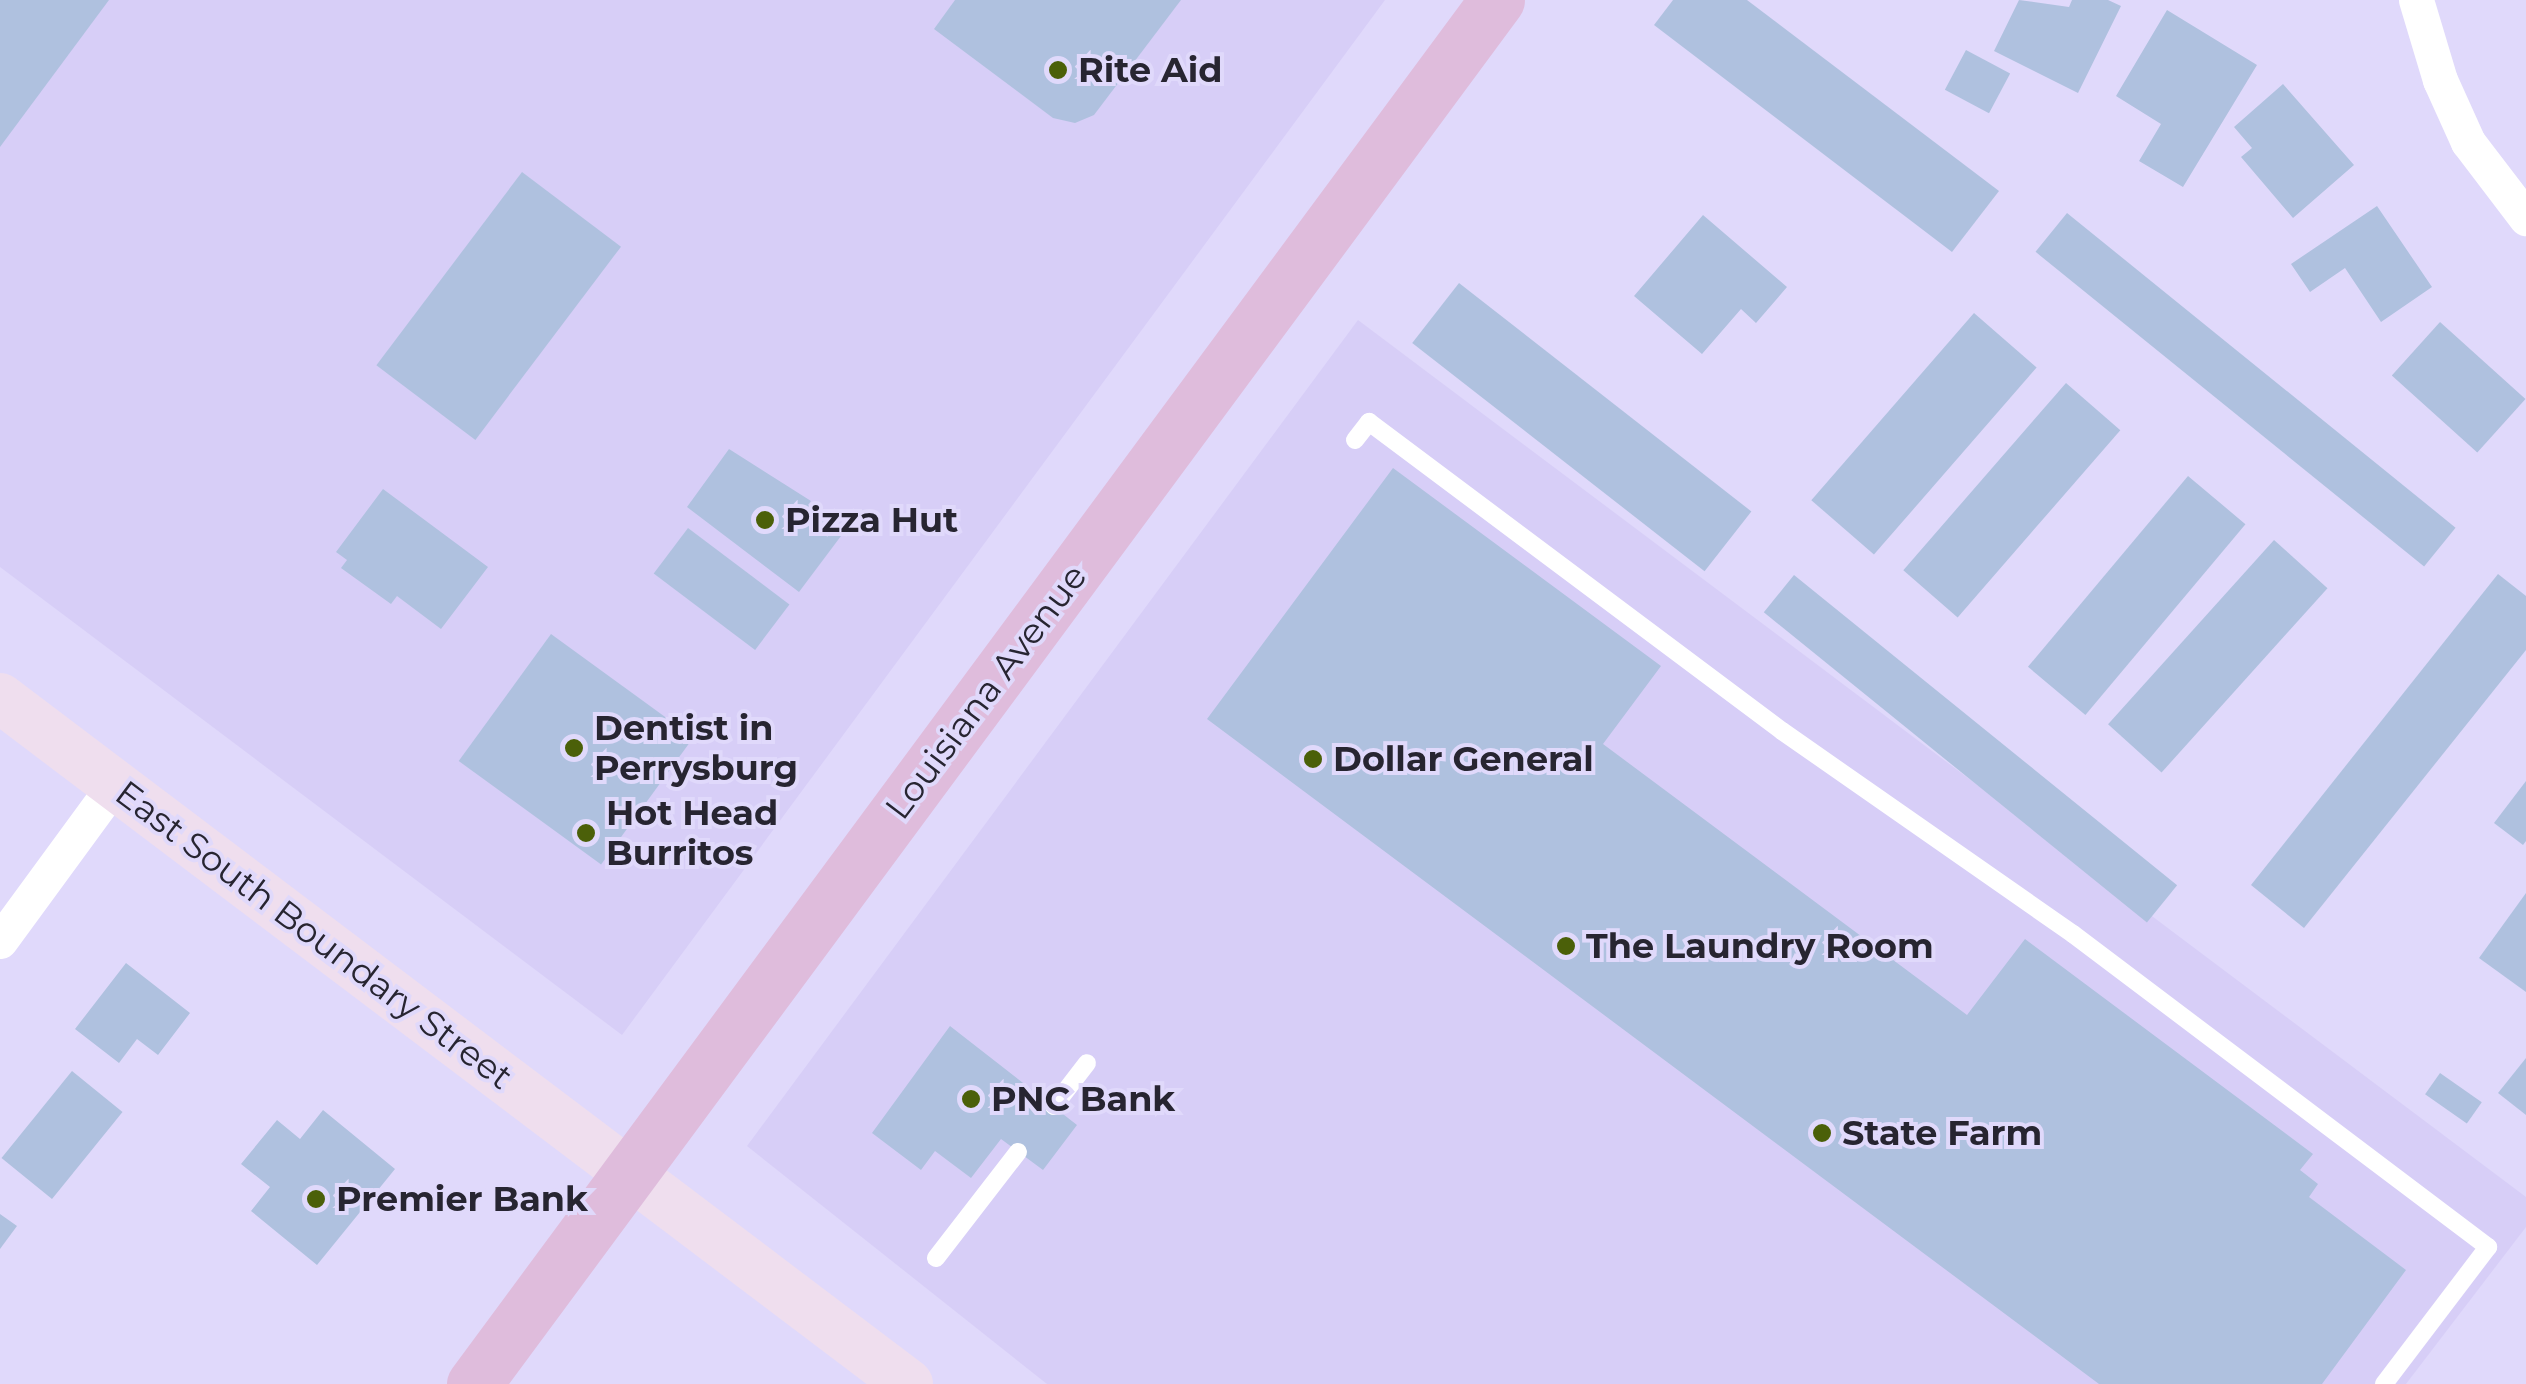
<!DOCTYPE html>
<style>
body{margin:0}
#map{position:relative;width:2526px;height:1384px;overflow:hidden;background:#e0d9fb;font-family:Montserrat,sans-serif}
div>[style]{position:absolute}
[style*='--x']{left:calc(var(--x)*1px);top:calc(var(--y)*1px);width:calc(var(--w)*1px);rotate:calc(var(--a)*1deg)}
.built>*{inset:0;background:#d7cef7}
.building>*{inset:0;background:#afc1df;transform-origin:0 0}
.lane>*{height:18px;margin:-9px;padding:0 9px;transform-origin:9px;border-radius:9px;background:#fff}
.street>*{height:35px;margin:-17.5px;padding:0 17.5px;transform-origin:17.5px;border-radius:17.5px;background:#fff}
.secondary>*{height:50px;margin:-25px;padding:0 25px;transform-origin:25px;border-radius:25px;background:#efdeee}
.primary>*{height:55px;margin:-27.5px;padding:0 27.5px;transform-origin:27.5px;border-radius:27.5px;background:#dfbcdc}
.dots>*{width:28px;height:28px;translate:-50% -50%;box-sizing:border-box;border:5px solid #e0d9fb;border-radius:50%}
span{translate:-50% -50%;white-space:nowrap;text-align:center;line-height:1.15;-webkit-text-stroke:8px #e0d9fb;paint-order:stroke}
.poi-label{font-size:35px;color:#272531;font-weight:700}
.left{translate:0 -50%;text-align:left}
.street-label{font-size:35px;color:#272531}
</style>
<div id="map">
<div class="built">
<i style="clip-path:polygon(0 0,1385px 0,622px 1035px,0 567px)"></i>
<i style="clip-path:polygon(1358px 320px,2526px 1197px,2526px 1227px,2406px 1384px,1047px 1384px,747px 1146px)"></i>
</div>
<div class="building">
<i style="clip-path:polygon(0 0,109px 0,0 147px)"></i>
<i style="clip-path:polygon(955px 0,1181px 0,1094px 115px,1075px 123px,1053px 118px,934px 29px)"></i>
<i style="clip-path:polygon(1673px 0,1747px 0,1999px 191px,1952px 252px,1654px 25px)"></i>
<i style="clip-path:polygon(2019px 0,2069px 7px,2072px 0,2108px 0,2121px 6px,2078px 93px,1994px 51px)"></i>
<i style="clip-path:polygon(2167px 10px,2257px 65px,2183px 187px,2139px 161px,2161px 124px,2116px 96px)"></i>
<i style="left:1966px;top:50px;width:50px;height:45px;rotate:28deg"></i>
<i style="clip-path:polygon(2283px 84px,2354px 165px,2293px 218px,2241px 157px,2252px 148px,2234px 127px)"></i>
<i style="left:522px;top:172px;width:124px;height:242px;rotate:37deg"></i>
<i style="clip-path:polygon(2377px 206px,2432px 287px,2381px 322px,2345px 268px,2310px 292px,2291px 264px)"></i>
<i style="left:2067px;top:213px;width:500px;height:50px;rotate:39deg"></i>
<i style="clip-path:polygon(1703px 215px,1787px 287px,1756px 323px,1741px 309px,1702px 354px,1634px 296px)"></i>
<i style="left:1459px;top:283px;width:371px;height:76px;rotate:38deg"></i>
<i style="left:1974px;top:313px;width:83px;height:248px;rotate:41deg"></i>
<i style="left:2440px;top:322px;width:115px;height:72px;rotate:42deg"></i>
<i style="left:2066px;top:383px;width:72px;height:248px;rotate:41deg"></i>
<i style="clip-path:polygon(729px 449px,811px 501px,808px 505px,844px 532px,799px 592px,687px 507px)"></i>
<i style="clip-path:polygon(1393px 468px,1661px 666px,1603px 744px,1967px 1015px,2025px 939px,2313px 1154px,2300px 1170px,2318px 1184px,2309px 1197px,2406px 1270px,2322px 1384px,2099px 1384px,1207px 719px)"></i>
<i style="left:2188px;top:476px;width:75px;height:249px;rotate:40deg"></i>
<i style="clip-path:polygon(383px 489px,488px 567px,441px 629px,397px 596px,391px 604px,341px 568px,347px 560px,336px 552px)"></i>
<i style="left:688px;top:528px;width:127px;height:57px;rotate:37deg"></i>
<i style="left:2274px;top:540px;width:72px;height:248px;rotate:42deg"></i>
<i style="clip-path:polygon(2498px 574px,2526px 596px,2526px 650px,2304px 928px,2251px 885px)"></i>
<i style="left:1794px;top:575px;width:493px;height:48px;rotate:39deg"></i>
<i style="left:551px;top:634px;width:176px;height:157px;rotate:36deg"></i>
<i style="clip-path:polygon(2526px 781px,2526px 841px,2523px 845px,2494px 823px)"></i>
<i style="clip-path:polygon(2526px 893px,2526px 992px,2479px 958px)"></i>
<i style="clip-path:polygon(126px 963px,190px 1013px,158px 1055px,137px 1039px,119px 1063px,75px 1029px)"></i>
<i style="clip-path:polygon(950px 1026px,1077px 1125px,1043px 1170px,1001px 1139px,971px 1178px,935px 1151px,921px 1170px,872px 1133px)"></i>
<i style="clip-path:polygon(2526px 1058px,2526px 1115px,2498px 1093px)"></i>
<i style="left:72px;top:1071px;width:65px;height:112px;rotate:39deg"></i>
<i style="left:2440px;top:1073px;width:51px;height:26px;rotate:35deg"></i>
<i style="clip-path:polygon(323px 1110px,395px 1169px,317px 1265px,251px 1211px,270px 1187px,241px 1164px,277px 1120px,300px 1139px)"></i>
<i style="clip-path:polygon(0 1214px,17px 1226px,0 1249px)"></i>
</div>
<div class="lane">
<i style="--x:1355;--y:440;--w:23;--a:-52"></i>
<i style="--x:1369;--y:422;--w:516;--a:36.8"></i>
<i style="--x:1782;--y:731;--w:355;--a:34.9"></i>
<i style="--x:2073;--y:934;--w:520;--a:37.02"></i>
<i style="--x:2488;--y:1247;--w:172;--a:127.2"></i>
<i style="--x:1054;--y:1106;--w:54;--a:-52.5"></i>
<i style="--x:936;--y:1258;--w:134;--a:-52.3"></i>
</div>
<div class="street">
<i style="--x:2416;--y:0;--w:84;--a:73.3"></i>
<i style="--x:2440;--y:80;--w:68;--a:65.7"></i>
<i style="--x:2468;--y:142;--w:96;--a:52.7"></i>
<i style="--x:0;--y:941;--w:193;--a:-53.8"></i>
</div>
<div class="secondary">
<i style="--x:0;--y:698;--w:1138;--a:37.07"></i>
</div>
<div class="primary">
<i style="--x:474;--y:1384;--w:1721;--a:-53.53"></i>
</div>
<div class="dots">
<i style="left:1058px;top:70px;background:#4b6009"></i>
<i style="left:765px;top:520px;background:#4b6009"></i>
<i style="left:574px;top:748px;background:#4b6009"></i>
<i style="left:1313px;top:759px;background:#4b6009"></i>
<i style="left:586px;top:833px;background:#4b6009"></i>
<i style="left:1566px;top:946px;background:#4b6009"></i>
<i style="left:971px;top:1099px;background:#4b6009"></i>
<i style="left:1822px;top:1133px;background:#4b6009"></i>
<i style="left:316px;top:1199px;background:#4b6009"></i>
</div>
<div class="poi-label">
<span class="left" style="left:1078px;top:70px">Rite Aid</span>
<span class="left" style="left:785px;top:520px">Pizza Hut</span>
<span class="left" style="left:594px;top:748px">Dentist in<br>Perrysburg</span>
<span class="left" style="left:1333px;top:759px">Dollar General</span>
<span class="left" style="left:606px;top:833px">Hot Head<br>Burritos</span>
<span class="left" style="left:1586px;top:946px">The Laundry Room</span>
<span class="left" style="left:991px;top:1099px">PNC Bank</span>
<span class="left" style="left:1842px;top:1133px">State Farm</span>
<span class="left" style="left:336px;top:1199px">Premier Bank</span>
</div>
<div class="street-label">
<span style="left:986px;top:692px;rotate:-53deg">Louisiana Avenue</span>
<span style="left:314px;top:935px;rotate:37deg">East South Boundary Street</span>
</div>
</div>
